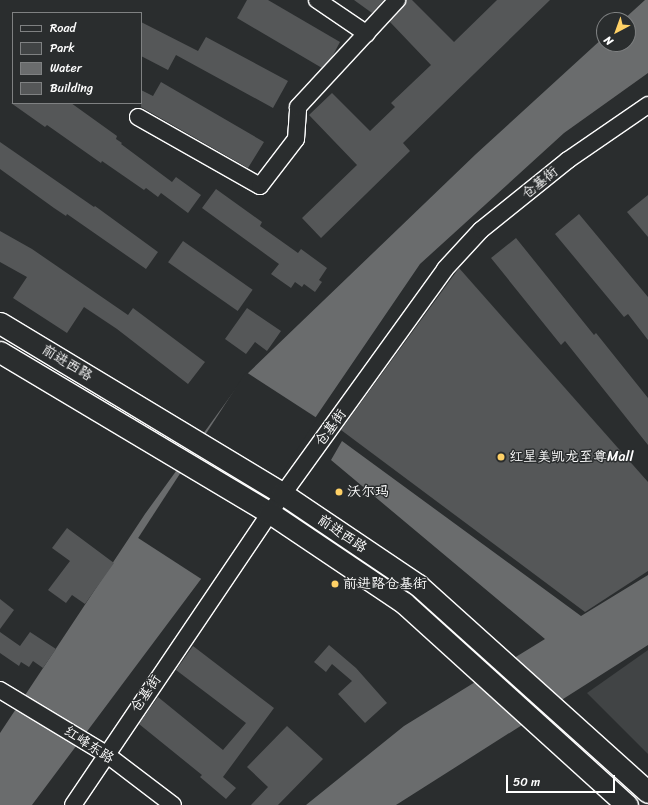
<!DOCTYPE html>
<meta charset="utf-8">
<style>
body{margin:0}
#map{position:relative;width:648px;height:805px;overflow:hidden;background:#2a2d2e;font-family:Sriracha,"LXGW WenKai TC",sans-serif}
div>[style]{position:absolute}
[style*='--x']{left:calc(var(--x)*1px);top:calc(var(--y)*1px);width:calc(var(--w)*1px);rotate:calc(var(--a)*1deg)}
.green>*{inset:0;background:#414445}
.water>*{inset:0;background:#6a6c6d}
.pier>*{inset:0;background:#2a2d2e;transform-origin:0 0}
.building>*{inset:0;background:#555758;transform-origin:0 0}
.roads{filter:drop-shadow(1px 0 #fff) drop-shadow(-1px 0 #fff) drop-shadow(0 1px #fff) drop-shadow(0 -1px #fff)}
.minor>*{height:16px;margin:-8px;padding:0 8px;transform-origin:8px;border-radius:8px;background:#2a2d2e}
.major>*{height:21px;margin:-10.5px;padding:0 10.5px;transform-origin:10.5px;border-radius:10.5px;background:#2a2d2e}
.dots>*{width:11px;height:11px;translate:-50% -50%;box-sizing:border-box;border:2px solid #2a2d2e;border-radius:50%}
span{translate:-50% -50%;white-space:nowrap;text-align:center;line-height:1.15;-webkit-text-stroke:3px #2a2d2e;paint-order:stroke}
.street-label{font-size:14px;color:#fff}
.poi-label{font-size:14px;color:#fff}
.left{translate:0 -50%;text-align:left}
.legend{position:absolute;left:12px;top:12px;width:130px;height:92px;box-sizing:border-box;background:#2a2d2e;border:1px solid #7f8182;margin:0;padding:5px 7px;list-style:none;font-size:12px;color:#fff}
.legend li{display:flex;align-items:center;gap:8px;height:20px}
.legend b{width:20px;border:1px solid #7f8182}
.north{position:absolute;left:596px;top:12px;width:40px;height:40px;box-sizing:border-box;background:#2a2d2e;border:1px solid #7f8182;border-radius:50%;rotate:221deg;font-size:11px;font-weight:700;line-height:16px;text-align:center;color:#fff}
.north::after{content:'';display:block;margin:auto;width:14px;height:18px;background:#ffd166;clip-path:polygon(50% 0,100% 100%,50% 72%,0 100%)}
.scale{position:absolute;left:506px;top:775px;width:109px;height:18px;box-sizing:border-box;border:2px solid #fff;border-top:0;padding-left:5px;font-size:12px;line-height:14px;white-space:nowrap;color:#fff;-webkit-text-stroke:3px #2a2d2e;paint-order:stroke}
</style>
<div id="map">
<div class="green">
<i style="clip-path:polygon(648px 650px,648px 754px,587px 693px)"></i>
</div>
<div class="water">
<i style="clip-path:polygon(645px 0,648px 0,648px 73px,564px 133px,420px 264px,313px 421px,210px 567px,32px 805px,0 805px,0 733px,145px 514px,245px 376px,476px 154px,604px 37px,604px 44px,628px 44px,628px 20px,623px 20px)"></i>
<i style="clip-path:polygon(342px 441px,581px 616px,648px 575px,648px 645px,396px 805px,306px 805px,404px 726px,545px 639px,331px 460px)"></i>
</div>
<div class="pier">
<i style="left:246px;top:372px;width:85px;height:198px;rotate:33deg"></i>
</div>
<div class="building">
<i style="clip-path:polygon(247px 0,268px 0,340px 42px,332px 57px,322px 68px,237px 18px)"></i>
<i style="clip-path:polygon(354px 0,384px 0,372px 13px)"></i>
<i style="clip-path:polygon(406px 0,412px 0,454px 42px,497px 0,550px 0,403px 143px,410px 151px,321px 238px,302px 218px,357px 165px,309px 115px,332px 93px,370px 131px,395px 107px,391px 103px,431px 65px,390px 22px,404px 6px)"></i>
<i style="clip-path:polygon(141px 22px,198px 51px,206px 37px,288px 81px,273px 108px,176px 55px,168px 70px,141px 56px)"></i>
<i style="clip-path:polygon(161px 82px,264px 142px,248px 168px,141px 107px,141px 90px,153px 96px)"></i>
<i style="clip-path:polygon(11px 103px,71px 103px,117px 136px,116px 139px,122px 143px,121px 144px,172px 182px,176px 177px,201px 195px,188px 213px,161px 193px,158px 197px,146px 188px,144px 190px,102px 161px,101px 163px,47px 125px,45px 127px)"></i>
<i style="clip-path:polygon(0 142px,94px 207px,95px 206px,158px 252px,146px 269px,67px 214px,66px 216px,54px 208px,0 169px)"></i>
<i style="clip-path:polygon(216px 189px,262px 222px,260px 226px,298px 253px,301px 249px,327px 268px,319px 280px,322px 282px,315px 292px,304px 284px,302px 287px,295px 282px,291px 288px,271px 274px,279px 264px,202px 208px)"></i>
<i style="clip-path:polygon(648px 195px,648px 237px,627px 212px)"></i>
<i style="clip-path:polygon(579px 214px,648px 297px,648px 340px,628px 314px,624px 317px,555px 234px)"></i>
<i style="clip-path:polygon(0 231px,32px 249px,128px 315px,133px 308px,205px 362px,188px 384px,117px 329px,84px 307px,67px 333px,13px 298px,27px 277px,0 262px)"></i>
<i style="clip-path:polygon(516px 238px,594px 335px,596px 333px,648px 398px,648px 445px,565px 341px,561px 345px,491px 258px)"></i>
<i style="left:183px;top:241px;width:85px;height:26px;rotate:35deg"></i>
<i style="clip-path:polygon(459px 268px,648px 482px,648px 571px,585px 612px,341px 430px)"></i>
<i style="clip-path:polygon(247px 308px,281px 331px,267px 351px,255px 342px,246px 354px,225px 339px)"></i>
<i style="clip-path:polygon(67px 528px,114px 563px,85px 604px,72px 595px,66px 603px,48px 590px,70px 561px,52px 548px)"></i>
<i style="clip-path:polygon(0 599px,14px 610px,0 629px)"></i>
<i style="clip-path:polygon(0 632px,20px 646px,30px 632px,56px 649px,43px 668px,33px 661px,29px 667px,21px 662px,19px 666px,0 653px)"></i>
<i style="clip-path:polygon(329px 645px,356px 668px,387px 703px,365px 723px,338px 694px,352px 681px,332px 664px,326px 672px,314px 662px)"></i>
<i style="clip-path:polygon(193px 646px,274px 708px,223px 777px,236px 788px,226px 799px,200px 777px,202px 775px,139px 724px,158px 697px,223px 750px,246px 723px,176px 670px)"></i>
<i style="clip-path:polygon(287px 726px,323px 759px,278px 805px,251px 805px,268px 787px,247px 767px)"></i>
</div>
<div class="roads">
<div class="minor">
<i style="--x:317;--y:0;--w:60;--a:34.2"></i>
<i style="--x:138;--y:117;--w:140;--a:29.5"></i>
<i style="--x:260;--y:186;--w:59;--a:-52.5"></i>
<i style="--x:296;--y:139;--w:32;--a:-86"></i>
<i style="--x:298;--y:107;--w:146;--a:-47.2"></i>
<i style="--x:0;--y:690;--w:124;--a:31.1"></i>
<i style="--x:106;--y:754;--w:84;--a:37.3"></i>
<i style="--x:73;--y:805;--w:375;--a:-56"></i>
<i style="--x:283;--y:494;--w:277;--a:-54.2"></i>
<i style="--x:445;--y:269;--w:53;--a:-47.3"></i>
<i style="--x:481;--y:230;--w:112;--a:-38.8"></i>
<i style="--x:568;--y:160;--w:97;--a:-34.5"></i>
</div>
<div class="major">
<i style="--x:0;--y:323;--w:331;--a:31.1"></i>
<i style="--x:283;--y:494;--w:163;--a:34"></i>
<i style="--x:418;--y:585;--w:309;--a:42"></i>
<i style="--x:0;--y:352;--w:314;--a:30.8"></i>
<i style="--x:270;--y:513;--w:161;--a:33.9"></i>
<i style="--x:404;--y:603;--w:301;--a:42.2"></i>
</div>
</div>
<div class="dots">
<i style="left:501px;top:457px;background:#ffd166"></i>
<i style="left:339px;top:492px;background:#ffd166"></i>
<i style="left:335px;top:584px;background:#ffd166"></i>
</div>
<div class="street-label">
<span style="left:540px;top:183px;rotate:-39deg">仓基街</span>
<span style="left:67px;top:363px;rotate:31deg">前进西路</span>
<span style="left:331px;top:428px;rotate:-54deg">仓基街</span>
<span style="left:342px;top:534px;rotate:34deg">前进西路</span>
<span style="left:146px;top:694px;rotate:-56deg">仓基街</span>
<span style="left:89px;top:745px;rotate:33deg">红峰东路</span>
</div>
<div class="poi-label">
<span class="left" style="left:509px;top:457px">红星美凯龙至尊Mall</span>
<span class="left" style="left:347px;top:492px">沃尔玛</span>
<span class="left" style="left:343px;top:584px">前进路仓基街</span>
</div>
<ul class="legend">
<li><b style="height:5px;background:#2a2d2e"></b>Road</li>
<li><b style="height:11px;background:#414445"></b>Park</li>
<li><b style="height:11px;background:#6a6c6d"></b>Water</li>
<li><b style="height:11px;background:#555758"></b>Building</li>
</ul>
<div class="north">N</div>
<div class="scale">50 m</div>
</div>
